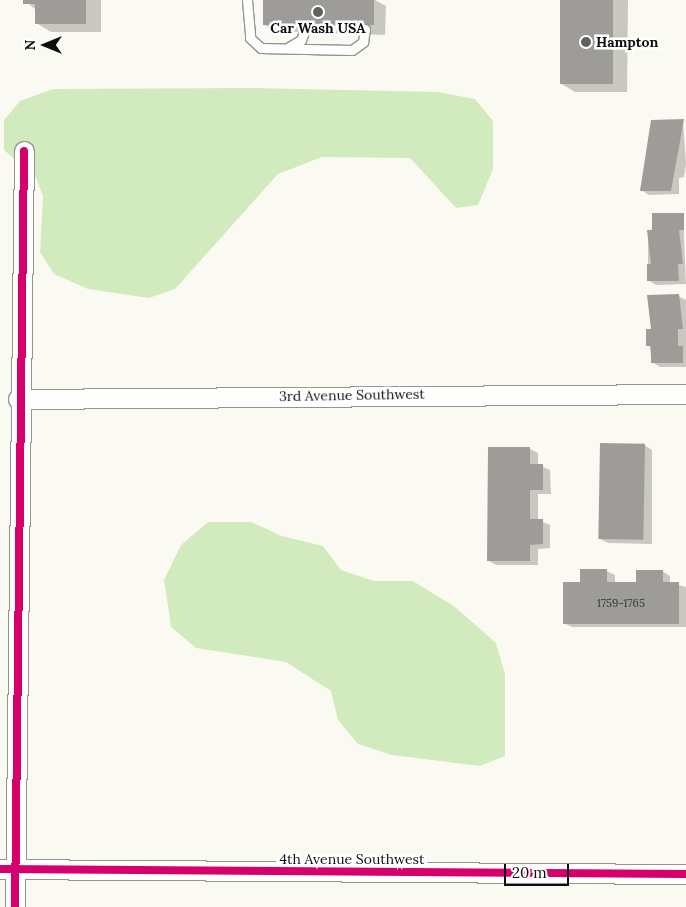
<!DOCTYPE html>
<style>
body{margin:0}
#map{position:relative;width:686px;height:907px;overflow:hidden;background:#fbfaf2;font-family:Lora,serif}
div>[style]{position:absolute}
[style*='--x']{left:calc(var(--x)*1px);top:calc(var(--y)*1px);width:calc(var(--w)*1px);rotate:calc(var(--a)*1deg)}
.forest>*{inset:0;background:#d2ebbe}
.shadow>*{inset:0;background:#0003}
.building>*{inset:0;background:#9e9c98;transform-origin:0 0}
.roads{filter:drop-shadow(1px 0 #959491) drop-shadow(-1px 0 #959491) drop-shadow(0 1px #959491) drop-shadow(0 -1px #959491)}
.service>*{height:9px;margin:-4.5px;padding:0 4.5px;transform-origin:4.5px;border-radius:4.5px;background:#fefefd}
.minor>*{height:19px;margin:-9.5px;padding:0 9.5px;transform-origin:9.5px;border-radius:9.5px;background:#fefefd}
.cycleway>*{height:8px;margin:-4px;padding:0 4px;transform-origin:4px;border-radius:4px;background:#d6006c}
.dots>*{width:14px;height:14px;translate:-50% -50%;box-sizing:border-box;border:2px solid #fff;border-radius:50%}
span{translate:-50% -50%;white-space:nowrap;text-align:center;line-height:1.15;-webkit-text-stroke:5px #fff;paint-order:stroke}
.number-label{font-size:11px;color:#323230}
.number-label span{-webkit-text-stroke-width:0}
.poi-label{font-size:14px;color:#0e0e0e;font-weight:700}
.left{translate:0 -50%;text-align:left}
.street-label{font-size:14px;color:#0e0e0e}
.north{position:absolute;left:20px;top:20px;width:50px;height:50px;-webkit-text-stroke:4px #fff;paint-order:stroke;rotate:270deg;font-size:14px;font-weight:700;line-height:20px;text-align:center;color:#0e0e0e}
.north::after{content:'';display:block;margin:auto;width:18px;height:22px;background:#0e0e0e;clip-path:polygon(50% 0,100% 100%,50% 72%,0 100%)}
.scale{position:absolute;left:504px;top:864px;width:65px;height:22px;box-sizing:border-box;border:2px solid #0e0e0e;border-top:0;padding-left:6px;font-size:15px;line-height:18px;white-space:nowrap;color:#0e0e0e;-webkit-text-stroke:4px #fff;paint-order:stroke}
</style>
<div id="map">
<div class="forest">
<i style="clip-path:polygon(249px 88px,438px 92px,475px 99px,493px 121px,493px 169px,478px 205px,456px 208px,410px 158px,322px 157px,278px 174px,175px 289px,149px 298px,88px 289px,54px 274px,40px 252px,43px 196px,36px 178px,4px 150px,4px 120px,20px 101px,53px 89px)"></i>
<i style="clip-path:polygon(208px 522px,251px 522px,282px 536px,323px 546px,341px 570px,374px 581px,413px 581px,455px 607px,496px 643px,505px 674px,505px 756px,480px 766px,392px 755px,358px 744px,338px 720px,331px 691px,286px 662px,196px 648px,171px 627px,164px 580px,181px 545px)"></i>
</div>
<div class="shadow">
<i style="clip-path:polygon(24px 0,101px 0,101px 32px,51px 32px,36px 23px,36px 10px)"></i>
<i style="clip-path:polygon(264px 0,375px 0,386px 6px,385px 35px,275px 31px,263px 24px)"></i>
<i style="clip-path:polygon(561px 0,628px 0,627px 92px,575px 92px,560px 83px)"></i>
<i style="clip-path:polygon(683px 120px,686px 164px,684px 177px,679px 178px,679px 194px,649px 195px,641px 190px)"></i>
<i style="clip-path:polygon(683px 214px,686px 284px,656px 285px,648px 280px,648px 231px)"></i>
<i style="clip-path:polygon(678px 296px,686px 300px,686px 367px,660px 367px,652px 362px,647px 330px,653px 330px)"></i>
<i style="clip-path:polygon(644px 445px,652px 450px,652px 544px,608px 543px,600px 539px)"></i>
<i style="clip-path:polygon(530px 449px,538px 453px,538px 465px,550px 470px,551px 494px,538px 494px,538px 520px,550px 525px,550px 548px,538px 549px,538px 565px,496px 565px,489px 561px)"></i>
<i style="clip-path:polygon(607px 571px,615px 575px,615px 583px,638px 583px,662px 571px,670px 576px,670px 583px,686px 587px,686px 627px,572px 627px,564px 623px,581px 583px)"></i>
</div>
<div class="building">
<i style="clip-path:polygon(23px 0,86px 0,86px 24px,35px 24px,35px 4px,23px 4px)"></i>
<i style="left:263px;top:0;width:111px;height:25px"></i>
<i style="left:560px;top:0;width:53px;height:84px"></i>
<i style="clip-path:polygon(684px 119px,671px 191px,640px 191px,651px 120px)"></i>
<i style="clip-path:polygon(652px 213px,684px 213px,684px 230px,679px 230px,683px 264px,678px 264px,679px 281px,647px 281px,647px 264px,651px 264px,647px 230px,652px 230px)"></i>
<i style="clip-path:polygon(679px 294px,683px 329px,678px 329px,678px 346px,683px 346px,683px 363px,651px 363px,651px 346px,646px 346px,646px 329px,651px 329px,647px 295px)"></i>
<i style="left:600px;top:443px;width:45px;height:96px;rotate:1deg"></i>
<i style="clip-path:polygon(488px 447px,530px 447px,530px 464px,543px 464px,543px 490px,530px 490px,530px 519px,543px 519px,543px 544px,530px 545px,530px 561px,487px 561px)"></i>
<i style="clip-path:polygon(580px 569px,607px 569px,607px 582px,636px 582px,636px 570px,663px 570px,663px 582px,679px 582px,679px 624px,563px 624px,563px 582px,580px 582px)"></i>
</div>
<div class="roads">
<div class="service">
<i style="--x:247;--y:0;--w:38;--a:85"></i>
<i style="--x:250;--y:38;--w:15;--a:42"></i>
<i style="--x:261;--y:48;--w:91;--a:1.3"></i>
<i style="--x:352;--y:50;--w:14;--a:-36"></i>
<i style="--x:363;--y:42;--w:13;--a:-81"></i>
<i style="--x:289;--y:47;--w:14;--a:-30"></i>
<i style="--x:301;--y:40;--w:14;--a:-69"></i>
</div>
<div class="minor">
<i style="--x:18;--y:399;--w:668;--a:-0.43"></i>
<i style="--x:0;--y:869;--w:686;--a:0.42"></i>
<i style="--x:15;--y:907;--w:756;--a:-89.32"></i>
</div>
</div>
<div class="cycleway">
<i style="--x:0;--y:869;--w:686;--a:0.42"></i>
<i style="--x:15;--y:907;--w:756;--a:-89.32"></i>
</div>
<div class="dots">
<i style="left:318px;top:12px;background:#61615e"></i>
<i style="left:586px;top:42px;background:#61615e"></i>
</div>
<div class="number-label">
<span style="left:621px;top:603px">1759-1765</span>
</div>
<div class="poi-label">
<span style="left:318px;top:28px">Car Wash USA</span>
<span class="left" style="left:596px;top:42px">Hampton</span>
</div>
<div class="street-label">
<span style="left:352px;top:395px;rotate:-1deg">3rd Avenue Southwest</span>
<span style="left:352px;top:859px">4th Avenue Southwest</span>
</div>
<div class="north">N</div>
<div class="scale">20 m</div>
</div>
